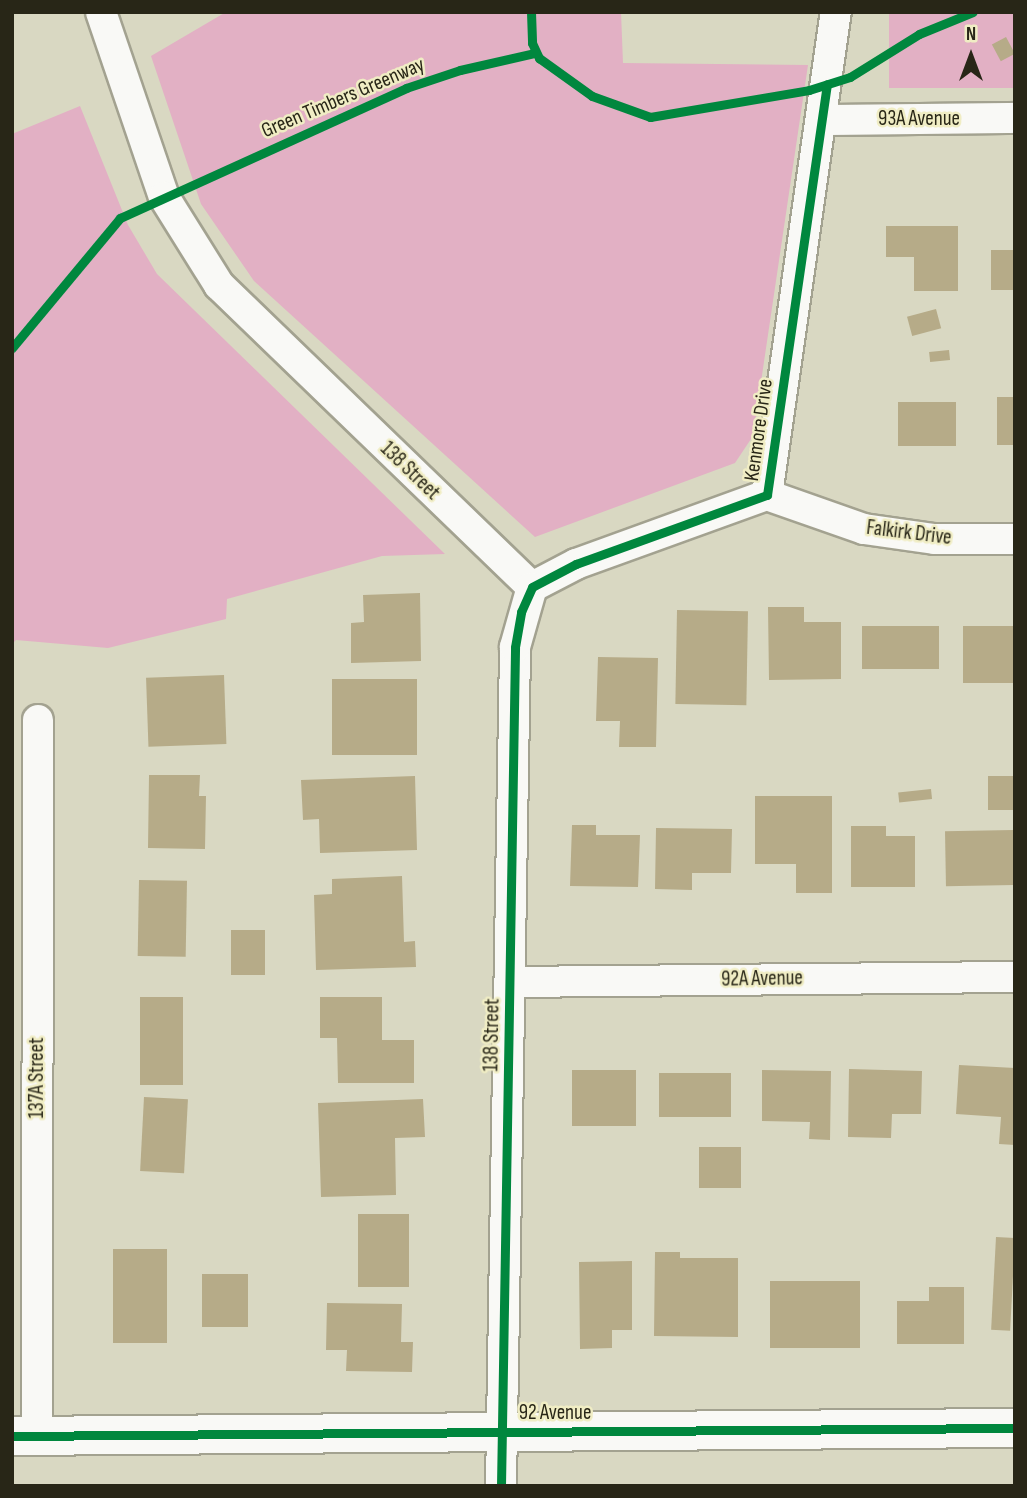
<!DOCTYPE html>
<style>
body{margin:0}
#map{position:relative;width:1027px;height:1498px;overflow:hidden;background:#d9d8c2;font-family:"Sofia Sans Condensed",sans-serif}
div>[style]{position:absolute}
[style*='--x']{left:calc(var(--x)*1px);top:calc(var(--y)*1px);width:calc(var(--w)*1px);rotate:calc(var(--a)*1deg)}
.green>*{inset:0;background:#e2b0c4;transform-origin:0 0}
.building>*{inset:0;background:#b6ab88;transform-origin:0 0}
.roads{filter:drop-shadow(2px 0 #a3a290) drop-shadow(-2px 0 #a3a290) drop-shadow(0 2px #a3a290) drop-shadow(0 -2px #a3a290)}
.minor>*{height:30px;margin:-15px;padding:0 15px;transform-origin:15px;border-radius:15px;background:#f9f9f6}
.secondary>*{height:38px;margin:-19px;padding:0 19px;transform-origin:19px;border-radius:19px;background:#f9f9f6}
.cycleway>*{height:9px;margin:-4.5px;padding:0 4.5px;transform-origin:4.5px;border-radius:4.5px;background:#00873e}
span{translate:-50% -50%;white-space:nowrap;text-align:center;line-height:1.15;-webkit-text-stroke:5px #f0edc4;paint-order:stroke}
.street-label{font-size:21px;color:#282617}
.frame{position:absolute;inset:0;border:14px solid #282617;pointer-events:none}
.north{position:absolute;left:936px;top:21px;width:70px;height:70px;-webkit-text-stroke:5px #f0edc4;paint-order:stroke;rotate:0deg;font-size:19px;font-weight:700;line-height:28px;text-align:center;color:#282617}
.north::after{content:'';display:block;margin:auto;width:24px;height:32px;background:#282617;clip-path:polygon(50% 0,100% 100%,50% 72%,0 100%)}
</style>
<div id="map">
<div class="green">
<i style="clip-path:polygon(226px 12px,621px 12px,623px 63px,808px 65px,753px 436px,735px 463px,535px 537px,254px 281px,201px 204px,151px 56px)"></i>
<i style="left:889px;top:12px;width:126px;height:76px"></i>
<i style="clip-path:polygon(80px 106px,128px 225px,157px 274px,445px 554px,382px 556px,227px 599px,226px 619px,108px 648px,16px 640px,12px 644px,12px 134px)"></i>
</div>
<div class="building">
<i style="left:1006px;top:37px;width:19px;height:16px;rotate:62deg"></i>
<i style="clip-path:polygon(886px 226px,958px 226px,958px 291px,914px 291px,914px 257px,886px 257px)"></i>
<i style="left:991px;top:250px;width:24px;height:40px"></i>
<i style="left:936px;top:309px;width:20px;height:30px;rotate:75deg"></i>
<i style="left:949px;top:350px;width:10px;height:20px;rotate:84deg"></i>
<i style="left:997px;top:397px;width:18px;height:48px"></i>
<i style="left:898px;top:402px;width:58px;height:44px"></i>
<i style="clip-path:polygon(420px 593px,421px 661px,351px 663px,351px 623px,364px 622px,363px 595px)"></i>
<i style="clip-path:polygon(768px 607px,804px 607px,804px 622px,841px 622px,841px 679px,769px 680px)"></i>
<i style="left:677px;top:610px;width:71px;height:94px;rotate:1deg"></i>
<i style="left:862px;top:626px;width:77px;height:43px"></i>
<i style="left:1015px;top:626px;width:57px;height:52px;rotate:90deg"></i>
<i style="clip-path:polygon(598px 657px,658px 658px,656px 747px,619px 747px,620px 721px,596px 721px)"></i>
<i style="left:224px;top:675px;width:69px;height:78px;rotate:88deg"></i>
<i style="left:332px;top:679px;width:85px;height:76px"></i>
<i style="clip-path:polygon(149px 775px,200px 775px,199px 796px,206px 796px,205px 849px,148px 848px)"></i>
<i style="clip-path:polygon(415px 776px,417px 850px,320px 853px,319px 819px,303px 820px,301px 780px)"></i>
<i style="left:988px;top:776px;width:27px;height:34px"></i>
<i style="left:931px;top:789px;width:10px;height:33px;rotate:84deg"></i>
<i style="clip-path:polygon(755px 796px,832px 796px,832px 893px,796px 893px,796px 864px,755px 864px)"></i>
<i style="clip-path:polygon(572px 825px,596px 825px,596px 835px,640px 835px,638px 887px,570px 886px)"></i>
<i style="clip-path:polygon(851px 826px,886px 826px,886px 836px,915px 836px,915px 887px,851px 887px)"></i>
<i style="clip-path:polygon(656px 828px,732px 829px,731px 873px,692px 873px,692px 890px,655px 889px)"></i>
<i style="left:1013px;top:830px;width:55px;height:68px;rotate:89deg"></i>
<i style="clip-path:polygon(402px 876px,404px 942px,415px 941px,416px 967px,316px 970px,314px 895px,332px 894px,332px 879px)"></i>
<i style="left:139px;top:880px;width:48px;height:76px;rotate:1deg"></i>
<i style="left:231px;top:930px;width:34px;height:45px"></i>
<i style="left:140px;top:997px;width:43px;height:88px"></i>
<i style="clip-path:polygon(320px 997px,382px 997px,382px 1040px,414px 1040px,414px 1083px,338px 1083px,337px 1038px,320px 1038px)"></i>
<i style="clip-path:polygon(959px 1065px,1015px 1068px,1015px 1145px,999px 1144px,1001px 1117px,956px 1114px)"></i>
<i style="clip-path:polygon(849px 1069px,922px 1071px,921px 1114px,892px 1114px,891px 1138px,848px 1137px)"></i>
<i style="left:572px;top:1070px;width:64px;height:56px"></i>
<i style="clip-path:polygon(762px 1070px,831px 1071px,830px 1140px,809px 1139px,810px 1122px,762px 1121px)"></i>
<i style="left:659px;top:1073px;width:72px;height:44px"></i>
<i style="left:144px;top:1097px;width:44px;height:74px;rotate:3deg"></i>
<i style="clip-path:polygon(423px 1099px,425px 1137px,395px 1138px,396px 1195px,321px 1197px,318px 1103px)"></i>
<i style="left:699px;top:1147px;width:42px;height:41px"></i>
<i style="left:358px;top:1214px;width:51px;height:73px"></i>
<i style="left:996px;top:1237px;width:19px;height:93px;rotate:3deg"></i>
<i style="left:113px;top:1249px;width:54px;height:94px"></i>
<i style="clip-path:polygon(655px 1252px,680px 1252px,680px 1258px,738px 1258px,738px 1337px,654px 1336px)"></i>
<i style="clip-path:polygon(632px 1261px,632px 1330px,612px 1330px,612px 1348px,580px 1349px,579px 1262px)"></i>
<i style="left:202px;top:1274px;width:46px;height:53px"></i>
<i style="left:770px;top:1281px;width:90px;height:67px"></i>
<i style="clip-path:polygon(929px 1287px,964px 1287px,964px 1344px,897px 1344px,897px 1301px,929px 1301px)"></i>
<i style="clip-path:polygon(327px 1303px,402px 1304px,401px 1342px,413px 1342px,412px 1372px,346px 1371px,347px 1350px,326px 1350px)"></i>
</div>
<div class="roads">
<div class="minor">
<i style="--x:101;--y:12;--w:195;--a:71.2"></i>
<i style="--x:164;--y:197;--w:104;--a:58"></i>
<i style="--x:219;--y:285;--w:435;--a:44"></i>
<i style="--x:823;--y:120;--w:192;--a:-0.6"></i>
<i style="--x:767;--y:495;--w:488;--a:-81.9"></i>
<i style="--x:767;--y:495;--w:103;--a:19.3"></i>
<i style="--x:864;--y:529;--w:71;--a:8.1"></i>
<i style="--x:934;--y:539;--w:81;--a:0"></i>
<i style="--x:532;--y:587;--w:50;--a:-27.6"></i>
<i style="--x:576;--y:564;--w:203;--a:-19.9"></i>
<i style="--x:510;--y:982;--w:505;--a:-0.57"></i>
<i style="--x:37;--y:1436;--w:716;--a:-89.92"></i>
<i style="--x:501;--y:1486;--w:839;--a:-89.04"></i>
<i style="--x:515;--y:647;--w:62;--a:-74.2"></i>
</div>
<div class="secondary">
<i style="--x:12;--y:1436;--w:1003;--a:-0.46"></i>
</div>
</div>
<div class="cycleway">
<i style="--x:531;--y:12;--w:31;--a:88"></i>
<i style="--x:532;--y:43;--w:17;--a:65"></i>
<i style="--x:539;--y:58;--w:65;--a:35.6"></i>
<i style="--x:592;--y:96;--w:62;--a:19.9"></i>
<i style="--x:650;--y:117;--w:161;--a:-9.6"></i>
<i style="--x:809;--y:90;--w:43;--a:-17.6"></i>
<i style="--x:850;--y:77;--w:81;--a:-31.9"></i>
<i style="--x:919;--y:34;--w:58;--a:-22.2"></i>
<i style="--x:12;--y:348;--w:169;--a:-50.3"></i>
<i style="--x:120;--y:218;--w:314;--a:-24.4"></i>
<i style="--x:406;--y:88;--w:57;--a:-18.4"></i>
<i style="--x:460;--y:70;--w:77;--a:-12.8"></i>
<i style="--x:12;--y:1436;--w:1003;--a:-0.46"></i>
<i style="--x:501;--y:1486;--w:839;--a:-89.04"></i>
<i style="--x:515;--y:647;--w:36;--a:-80"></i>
<i style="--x:521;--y:612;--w:27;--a:-66"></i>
<i style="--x:532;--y:587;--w:50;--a:-27.6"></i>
<i style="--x:576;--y:564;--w:203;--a:-19.9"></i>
<i style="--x:767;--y:495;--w:415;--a:-81.7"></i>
</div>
<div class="street-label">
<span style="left:343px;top:98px;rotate:-23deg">Green Timbers Greenway</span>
<span style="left:919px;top:119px">93A Avenue</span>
<span style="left:759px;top:430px;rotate:-82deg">Kenmore Drive</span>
<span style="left:410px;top:471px;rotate:44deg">138 Street</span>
<span style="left:909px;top:533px;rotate:7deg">Falkirk Drive</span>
<span style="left:762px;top:979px;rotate:-1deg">92A Avenue</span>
<span style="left:492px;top:1035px;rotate:-89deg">138 Street</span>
<span style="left:37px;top:1078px;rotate:-90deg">137A Street</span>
<span style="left:555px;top:1413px">92 Avenue</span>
</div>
<div class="frame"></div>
<div class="north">N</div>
</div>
